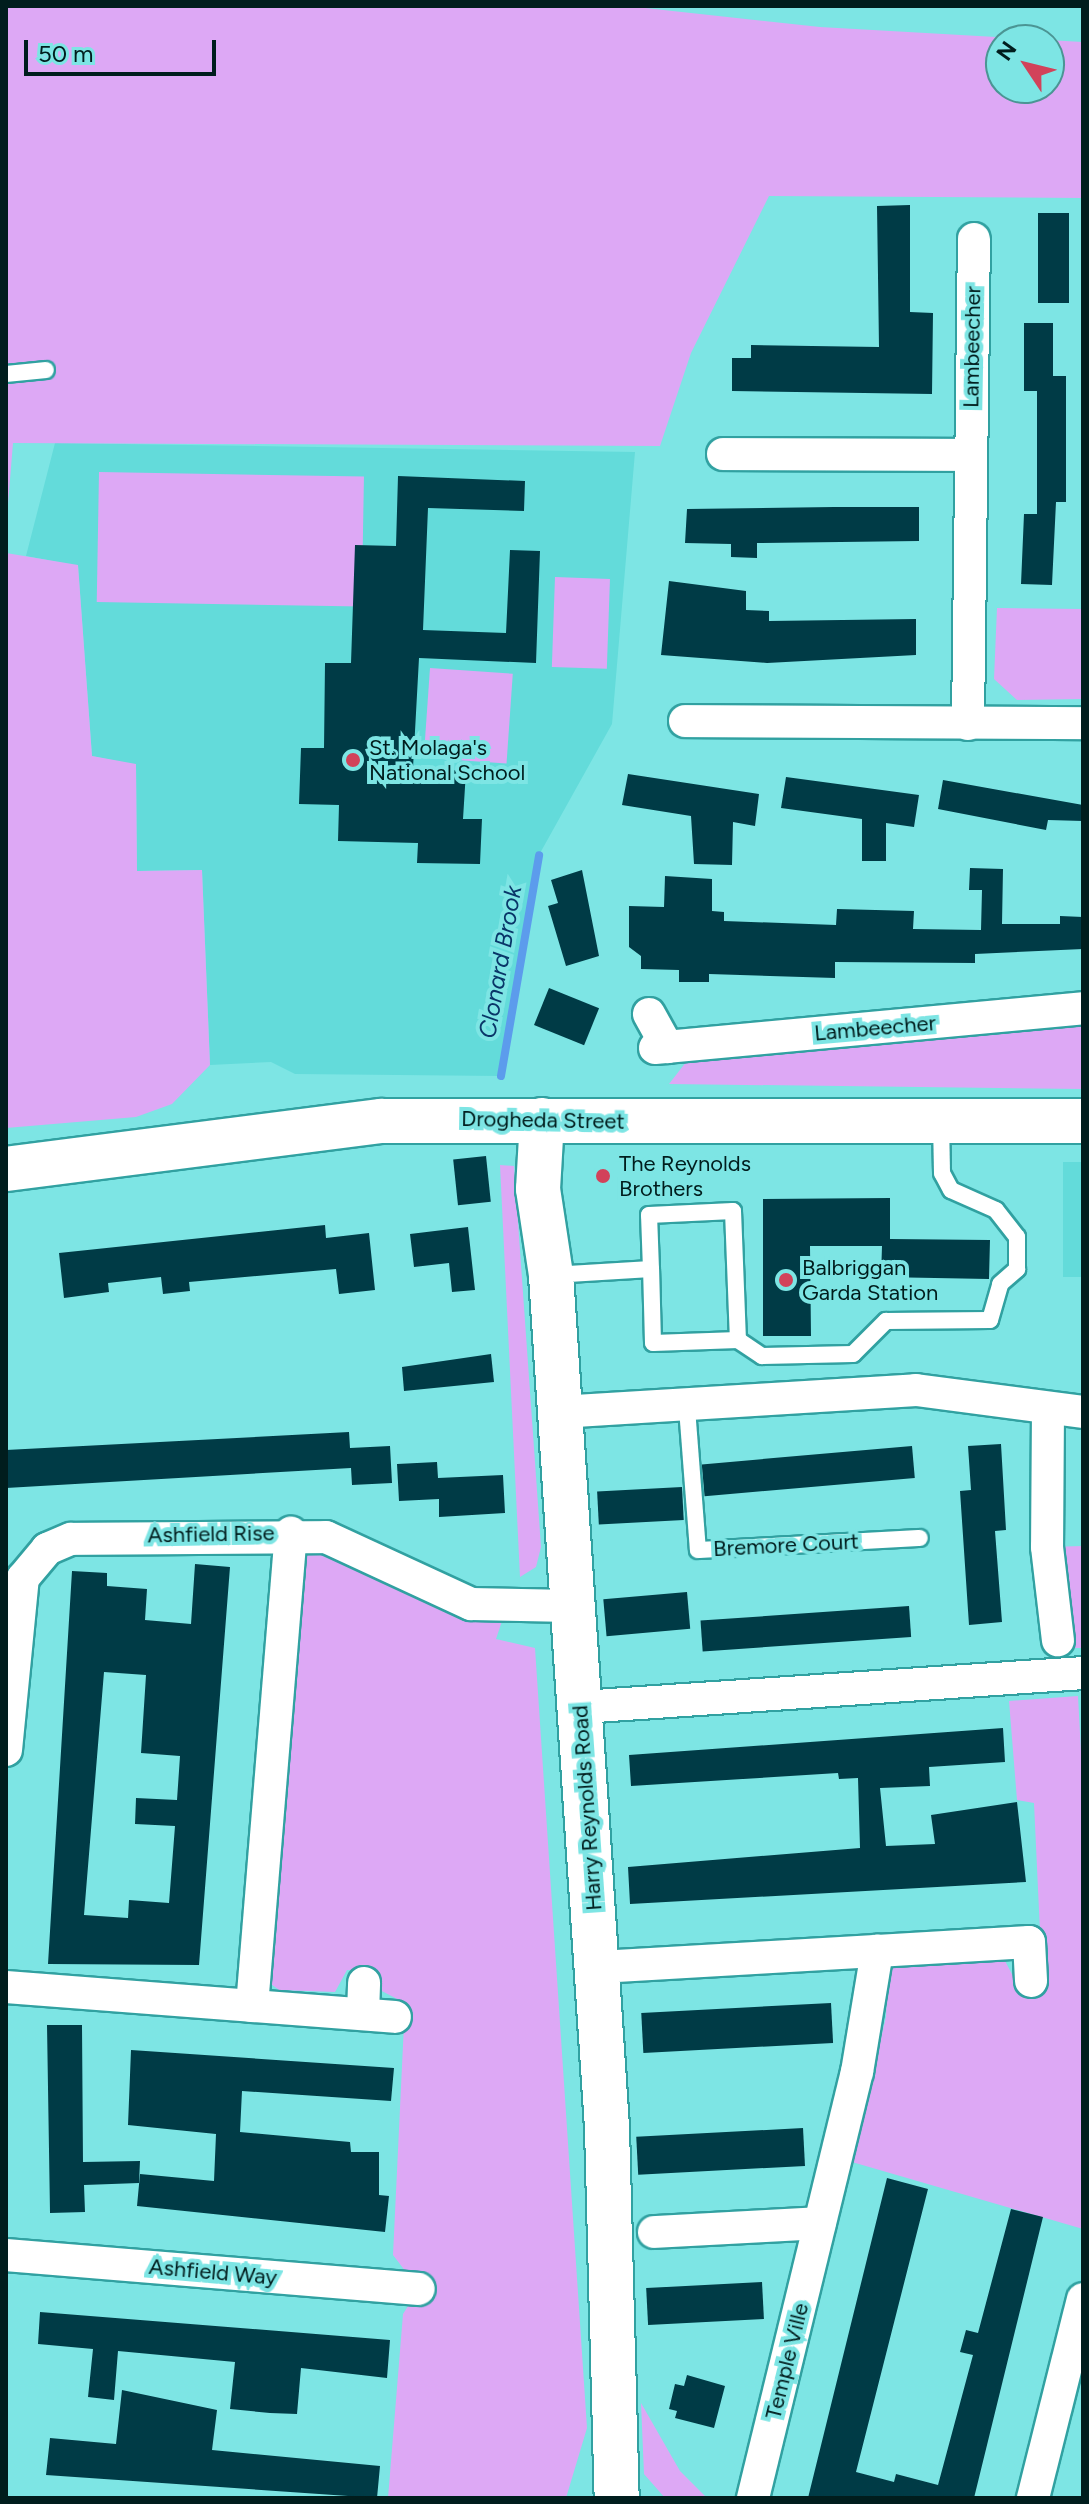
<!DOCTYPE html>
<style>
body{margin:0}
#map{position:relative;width:1089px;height:2504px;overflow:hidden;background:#7de5e4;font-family:Figtree,sans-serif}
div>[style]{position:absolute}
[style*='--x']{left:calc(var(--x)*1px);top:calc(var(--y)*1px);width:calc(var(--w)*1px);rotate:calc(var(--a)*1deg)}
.built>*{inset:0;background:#63dbda;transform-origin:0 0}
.green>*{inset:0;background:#dda8f5;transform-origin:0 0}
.stream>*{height:8px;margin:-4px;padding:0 4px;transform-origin:4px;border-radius:4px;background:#5c9cec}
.building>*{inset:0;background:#003b46;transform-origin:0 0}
.roads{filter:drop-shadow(2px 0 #31a1a1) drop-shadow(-2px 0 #31a1a1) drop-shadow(0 2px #31a1a1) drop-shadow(0 -2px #31a1a1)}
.lane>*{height:16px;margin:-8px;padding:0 8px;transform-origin:8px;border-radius:8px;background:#fff}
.street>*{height:32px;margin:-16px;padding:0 16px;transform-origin:16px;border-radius:16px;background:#fff}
.secondary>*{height:44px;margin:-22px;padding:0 22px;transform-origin:22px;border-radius:22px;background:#fff}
.dots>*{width:22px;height:22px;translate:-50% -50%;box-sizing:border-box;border:4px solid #7de5e4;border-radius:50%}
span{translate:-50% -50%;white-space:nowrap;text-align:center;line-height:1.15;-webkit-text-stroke:8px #7de5e4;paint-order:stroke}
.street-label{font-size:22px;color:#001d1d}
.poi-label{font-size:22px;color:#001d1d}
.left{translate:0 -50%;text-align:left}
.water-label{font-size:24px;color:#093668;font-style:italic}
.frame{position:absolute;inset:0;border:8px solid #001d1d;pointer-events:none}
.north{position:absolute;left:985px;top:24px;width:80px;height:80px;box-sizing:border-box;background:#7de5e4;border:2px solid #4b9594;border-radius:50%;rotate:305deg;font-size:22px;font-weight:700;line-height:32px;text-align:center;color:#001d1d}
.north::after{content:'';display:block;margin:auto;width:28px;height:36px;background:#d2425a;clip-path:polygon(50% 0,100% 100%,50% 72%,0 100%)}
.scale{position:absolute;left:24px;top:40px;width:192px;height:36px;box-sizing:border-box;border:4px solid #001d1d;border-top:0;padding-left:10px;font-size:24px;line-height:28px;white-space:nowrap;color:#001d1d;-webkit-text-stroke:6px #7de5e4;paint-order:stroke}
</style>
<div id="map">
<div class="built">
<i style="clip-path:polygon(55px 443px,635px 452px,612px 724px,539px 855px,501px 1076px,295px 1074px,271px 1062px,210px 1065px,202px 870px,137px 871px,136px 765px,92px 756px,78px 566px,26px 556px)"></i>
<i style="left:1083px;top:1162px;width:115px;height:20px;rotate:90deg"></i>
</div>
<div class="green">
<i style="clip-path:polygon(evenodd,6px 6px,627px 6px,820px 27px,1083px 42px,1083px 198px,769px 196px,691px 353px,660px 446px,13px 443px,6px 529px,6px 6px,1001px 40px,1049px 40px,1049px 88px,1001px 88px,1001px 40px)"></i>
<i style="left:99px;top:472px;width:265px;height:130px;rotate:1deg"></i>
<i style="clip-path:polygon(6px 553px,78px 565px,92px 756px,136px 764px,137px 871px,202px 870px,210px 1065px,172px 1104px,136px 1117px,6px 1128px)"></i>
<i style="left:555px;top:577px;width:55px;height:90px;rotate:2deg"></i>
<i style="clip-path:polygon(997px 608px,1083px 609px,1083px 699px,1017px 700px,994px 679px)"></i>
<i style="left:430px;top:668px;width:83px;height:90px;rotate:4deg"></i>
<i style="clip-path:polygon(1083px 1019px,1083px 1089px,669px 1084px,690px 1057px)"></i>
<i style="clip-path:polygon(500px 1165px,514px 1166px,541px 1547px,536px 1567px,520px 1577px)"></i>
<i style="clip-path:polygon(1083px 1546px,1083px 1648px,1074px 1648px,1058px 1640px,1047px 1547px)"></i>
<i style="clip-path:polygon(318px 1551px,506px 1609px,496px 1639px,535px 1648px,587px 2428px,566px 2498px,388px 2498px,403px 2314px,419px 2289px,393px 2255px,405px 2003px,376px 1988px,374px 1971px,347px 1970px,335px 1992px,279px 1990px,267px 1981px,304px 1554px)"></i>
<i style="clip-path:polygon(1078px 1696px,1083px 1789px,1083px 2229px,852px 2162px,886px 2017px,888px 1967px,899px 1957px,1004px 1959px,1014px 1978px,1042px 1975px,1034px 1803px,1017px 1800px,1009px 1701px)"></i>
<i style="clip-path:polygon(641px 2403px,680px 2471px,707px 2498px,665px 2498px,644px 2474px)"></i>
</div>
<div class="stream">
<i style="--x:501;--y:1076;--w:224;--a:-80.2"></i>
</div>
<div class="building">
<i style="clip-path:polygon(910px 205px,910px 312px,933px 313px,932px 394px,732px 391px,732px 358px,751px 358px,751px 345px,879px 347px,877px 206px)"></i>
<i style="left:1038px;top:213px;width:31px;height:90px"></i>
<i style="clip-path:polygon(1024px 323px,1053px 323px,1053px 376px,1066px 376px,1066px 502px,1056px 502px,1052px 585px,1021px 584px,1024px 514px,1037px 514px,1037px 391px,1024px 391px)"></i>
<i style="clip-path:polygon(398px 476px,525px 481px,524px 511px,428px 508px,423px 630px,506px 633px,510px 550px,540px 551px,536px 663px,419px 658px,413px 768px,466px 771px,463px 819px,482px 819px,480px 864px,417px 863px,418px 843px,338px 841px,339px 805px,299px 804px,301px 748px,324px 748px,325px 663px,351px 663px,355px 545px,396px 546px)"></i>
<i style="clip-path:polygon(834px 507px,919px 507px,919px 541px,757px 543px,757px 558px,731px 557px,731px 544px,685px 543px,687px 509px)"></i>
<i style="clip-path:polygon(669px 581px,746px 591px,746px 610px,769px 611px,769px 621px,916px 619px,916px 655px,767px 663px,661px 655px)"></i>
<i style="clip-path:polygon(628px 774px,759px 794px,755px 826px,733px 822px,732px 865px,694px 864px,691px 816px,622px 805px)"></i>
<i style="clip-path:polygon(786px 777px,919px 795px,914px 827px,886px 823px,886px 861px,862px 861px,862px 819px,781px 808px)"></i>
<i style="clip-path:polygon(943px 780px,1083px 805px,1083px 821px,1048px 820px,1046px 830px,938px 809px)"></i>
<i style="clip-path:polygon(970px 868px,1003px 869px,1002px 924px,1060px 924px,1060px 916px,1083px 917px,1083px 949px,975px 954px,975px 963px,835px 962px,835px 978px,709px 974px,709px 982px,679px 982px,679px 970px,641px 969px,641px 956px,629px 947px,629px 906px,664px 907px,665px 876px,712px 879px,712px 911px,724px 912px,724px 921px,836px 925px,837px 909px,914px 911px,913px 929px,981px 930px,982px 890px,969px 890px)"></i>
<i style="clip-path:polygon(582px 870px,599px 956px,566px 966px,548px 906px,558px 903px,551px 880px)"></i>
<i style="left:549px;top:988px;width:54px;height:40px;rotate:22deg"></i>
<i style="left:486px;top:1156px;width:46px;height:33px;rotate:84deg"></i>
<i style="clip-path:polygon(890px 1198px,890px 1239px,990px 1240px,989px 1279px,881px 1277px,882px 1246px,810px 1246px,811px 1336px,763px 1336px,763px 1199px)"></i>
<i style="clip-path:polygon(325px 1225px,326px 1238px,369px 1233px,375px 1290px,339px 1294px,336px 1269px,189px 1282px,190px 1291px,163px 1294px,161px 1277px,108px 1283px,109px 1292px,64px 1298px,59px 1253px)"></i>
<i style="clip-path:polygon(468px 1227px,475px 1290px,452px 1292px,449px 1263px,414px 1267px,410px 1234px)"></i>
<i style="clip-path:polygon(491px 1354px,494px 1382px,404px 1391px,402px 1367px)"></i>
<i style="clip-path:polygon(349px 1432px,350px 1448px,390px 1446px,392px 1483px,352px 1485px,351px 1468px,6px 1488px,6px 1450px)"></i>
<i style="clip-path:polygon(1001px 1444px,1006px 1530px,995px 1531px,1002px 1622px,969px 1625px,960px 1491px,971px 1490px,968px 1446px)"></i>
<i style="left:912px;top:1446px;width:32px;height:211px;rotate:85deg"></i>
<i style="clip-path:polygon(437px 1462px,438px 1478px,503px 1475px,505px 1513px,439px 1517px,439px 1499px,399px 1501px,397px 1464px)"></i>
<i style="left:682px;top:1487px;width:33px;height:85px;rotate:87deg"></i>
<i style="clip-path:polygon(evenodd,195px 1564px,230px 1567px,199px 1965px,48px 1964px,72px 1571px,107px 1573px,107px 1586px,147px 1589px,145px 1620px,191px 1624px,195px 1564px,104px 1672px,146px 1675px,141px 1753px,180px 1756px,177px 1800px,136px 1798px,135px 1824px,175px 1826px,169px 1903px,129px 1900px,128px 1918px,84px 1915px,104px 1672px)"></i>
<i style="left:687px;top:1592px;width:37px;height:84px;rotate:85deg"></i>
<i style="left:909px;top:1606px;width:31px;height:209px;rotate:86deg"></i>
<i style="clip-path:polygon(1003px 1728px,1005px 1762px,929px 1767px,930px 1786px,880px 1788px,886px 1846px,935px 1844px,931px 1815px,1017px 1802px,1026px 1882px,630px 1904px,628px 1867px,860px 1848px,858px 1778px,839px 1779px,838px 1773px,631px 1786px,629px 1755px)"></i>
<i style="left:831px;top:2003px;width:40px;height:190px;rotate:87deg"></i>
<i style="clip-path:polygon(47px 2025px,82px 2025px,83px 2162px,140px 2161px,139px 2183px,84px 2185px,85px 2212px,50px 2213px)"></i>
<i style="clip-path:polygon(131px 2050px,394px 2068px,391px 2101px,242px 2091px,240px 2132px,350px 2142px,351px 2152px,379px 2152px,379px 2195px,389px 2196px,385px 2232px,137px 2206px,140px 2174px,214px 2181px,216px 2134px,128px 2125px)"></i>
<i style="left:803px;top:2128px;width:38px;height:167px;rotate:87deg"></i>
<i style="clip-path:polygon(887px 2178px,928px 2189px,856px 2472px,894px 2482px,896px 2474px,938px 2485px,973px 2355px,960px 2352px,966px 2330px,978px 2333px,1011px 2209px,1043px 2217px,974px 2498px,808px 2498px)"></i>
<i style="left:762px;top:2282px;width:37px;height:116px;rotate:87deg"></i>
<i style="clip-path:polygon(40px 2312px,390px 2340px,387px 2378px,301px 2368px,297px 2414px,270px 2413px,230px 2409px,235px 2362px,118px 2351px,114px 2400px,88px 2397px,93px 2349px,38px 2344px)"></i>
<i style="clip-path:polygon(687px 2375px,725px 2386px,714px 2428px,675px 2418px,677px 2411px,669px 2409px,675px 2384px,684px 2386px)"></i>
<i style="clip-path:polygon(122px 2390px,217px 2410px,212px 2450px,380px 2466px,377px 2498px,46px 2475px,50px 2438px,116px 2444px)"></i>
</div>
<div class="roads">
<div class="lane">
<i style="--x:6;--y:374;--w:40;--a:-5.7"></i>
<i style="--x:552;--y:1275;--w:99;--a:-3.5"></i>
<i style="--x:651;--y:1269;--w:54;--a:-92.1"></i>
<i style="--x:649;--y:1215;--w:84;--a:-2.7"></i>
<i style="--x:733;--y:1211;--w:129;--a:87.8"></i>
<i style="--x:738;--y:1340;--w:85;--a:178"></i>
<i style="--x:653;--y:1343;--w:74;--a:-91.5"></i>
<i style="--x:738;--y:1340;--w:29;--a:34"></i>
<i style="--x:762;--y:1356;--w:91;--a:-1.3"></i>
<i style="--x:853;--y:1354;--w:47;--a:-45"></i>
<i style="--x:886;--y:1321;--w:104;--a:-0.6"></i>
<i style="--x:990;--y:1320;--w:37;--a:-74"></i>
<i style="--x:1000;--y:1284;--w:23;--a:-41"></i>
<i style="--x:1017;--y:1269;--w:32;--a:-90"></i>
<i style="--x:1017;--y:1237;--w:34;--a:-128"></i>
<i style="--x:996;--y:1210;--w:49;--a:-156"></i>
<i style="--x:951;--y:1190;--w:19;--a:-118"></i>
<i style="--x:942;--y:1173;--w:50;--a:-91.1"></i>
<i style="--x:687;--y:1408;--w:142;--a:85.6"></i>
<i style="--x:698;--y:1550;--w:222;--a:-3.1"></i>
</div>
<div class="street">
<i style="--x:723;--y:454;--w:248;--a:0.2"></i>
<i style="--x:685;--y:721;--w:398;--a:0.3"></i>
<i style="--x:968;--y:724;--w:485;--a:-89.3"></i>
<i style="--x:649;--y:1014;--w:38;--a:61"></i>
<i style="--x:655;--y:1048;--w:430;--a:-5.3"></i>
<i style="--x:1048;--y:1409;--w:138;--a:90.4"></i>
<i style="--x:1047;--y:1547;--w:94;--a:83.3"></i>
<i style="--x:559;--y:1412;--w:358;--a:-3.5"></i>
<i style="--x:916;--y:1390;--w:168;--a:7.5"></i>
<i style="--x:581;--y:1707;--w:503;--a:-3.87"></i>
<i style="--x:6;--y:1750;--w:173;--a:-84.4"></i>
<i style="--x:23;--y:1578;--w:38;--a:-50"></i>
<i style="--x:47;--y:1549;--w:26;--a:-23"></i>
<i style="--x:71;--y:1539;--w:255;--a:-0.4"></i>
<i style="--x:326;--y:1537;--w:160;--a:24.8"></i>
<i style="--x:471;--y:1604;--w:100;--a:1.1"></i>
<i style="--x:598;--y:1967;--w:279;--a:-3.3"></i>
<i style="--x:6;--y:1987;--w:390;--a:4.4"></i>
<i style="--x:252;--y:2006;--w:475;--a:-85.3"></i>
<i style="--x:363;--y:2014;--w:31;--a:-88"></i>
<i style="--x:654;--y:2232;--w:166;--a:-3.1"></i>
<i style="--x:6;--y:2255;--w:414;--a:4.7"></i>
<i style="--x:753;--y:2498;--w:439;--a:-76.3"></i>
<i style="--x:857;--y:2072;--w:123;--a:-80.6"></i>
<i style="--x:877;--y:1951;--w:152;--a:-3.4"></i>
<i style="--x:1029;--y:1942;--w:39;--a:87"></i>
<i style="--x:1033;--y:2498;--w:205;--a:-75.9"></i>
</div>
<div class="secondary">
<i style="--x:542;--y:1120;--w:69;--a:93.3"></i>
<i style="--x:538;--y:1189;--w:87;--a:81.4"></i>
<i style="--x:551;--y:1275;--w:855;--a:86.24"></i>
<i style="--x:607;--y:2128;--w:370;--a:88.5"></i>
<i style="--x:6;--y:1169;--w:378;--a:-7.3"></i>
<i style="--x:381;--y:1121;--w:702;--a:0"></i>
</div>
</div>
<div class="dots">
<i style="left:353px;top:760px;background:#d2425a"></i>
<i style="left:603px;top:1176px;background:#d2425a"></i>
<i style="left:786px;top:1280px;background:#d2425a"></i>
</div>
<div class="street-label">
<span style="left:972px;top:347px;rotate:-89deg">Lambeecher</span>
<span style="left:875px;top:1028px;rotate:-5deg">Lambeecher</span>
<span style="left:543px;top:1120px;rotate:1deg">Drogheda Street</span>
<span style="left:211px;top:1534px;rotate:-1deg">Ashfield Rise</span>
<span style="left:786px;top:1545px;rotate:-3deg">Bremore Court</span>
<span style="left:587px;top:1808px;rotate:-94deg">Harry Reynolds Road</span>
<span style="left:213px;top:2272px;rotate:5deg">Ashfield Way</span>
<span style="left:787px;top:2361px;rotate:-76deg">Temple Ville</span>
</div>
<div class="poi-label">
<span class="left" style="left:369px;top:760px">St. Molaga's<br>National School</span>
<span class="left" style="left:619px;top:1176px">The Reynolds<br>Brothers</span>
<span class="left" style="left:802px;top:1280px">Balbriggan<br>Garda Station</span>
</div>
<div class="water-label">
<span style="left:500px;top:962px;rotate:-80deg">Clonard Brook</span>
</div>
<div class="frame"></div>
<div class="north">N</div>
<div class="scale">50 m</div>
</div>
